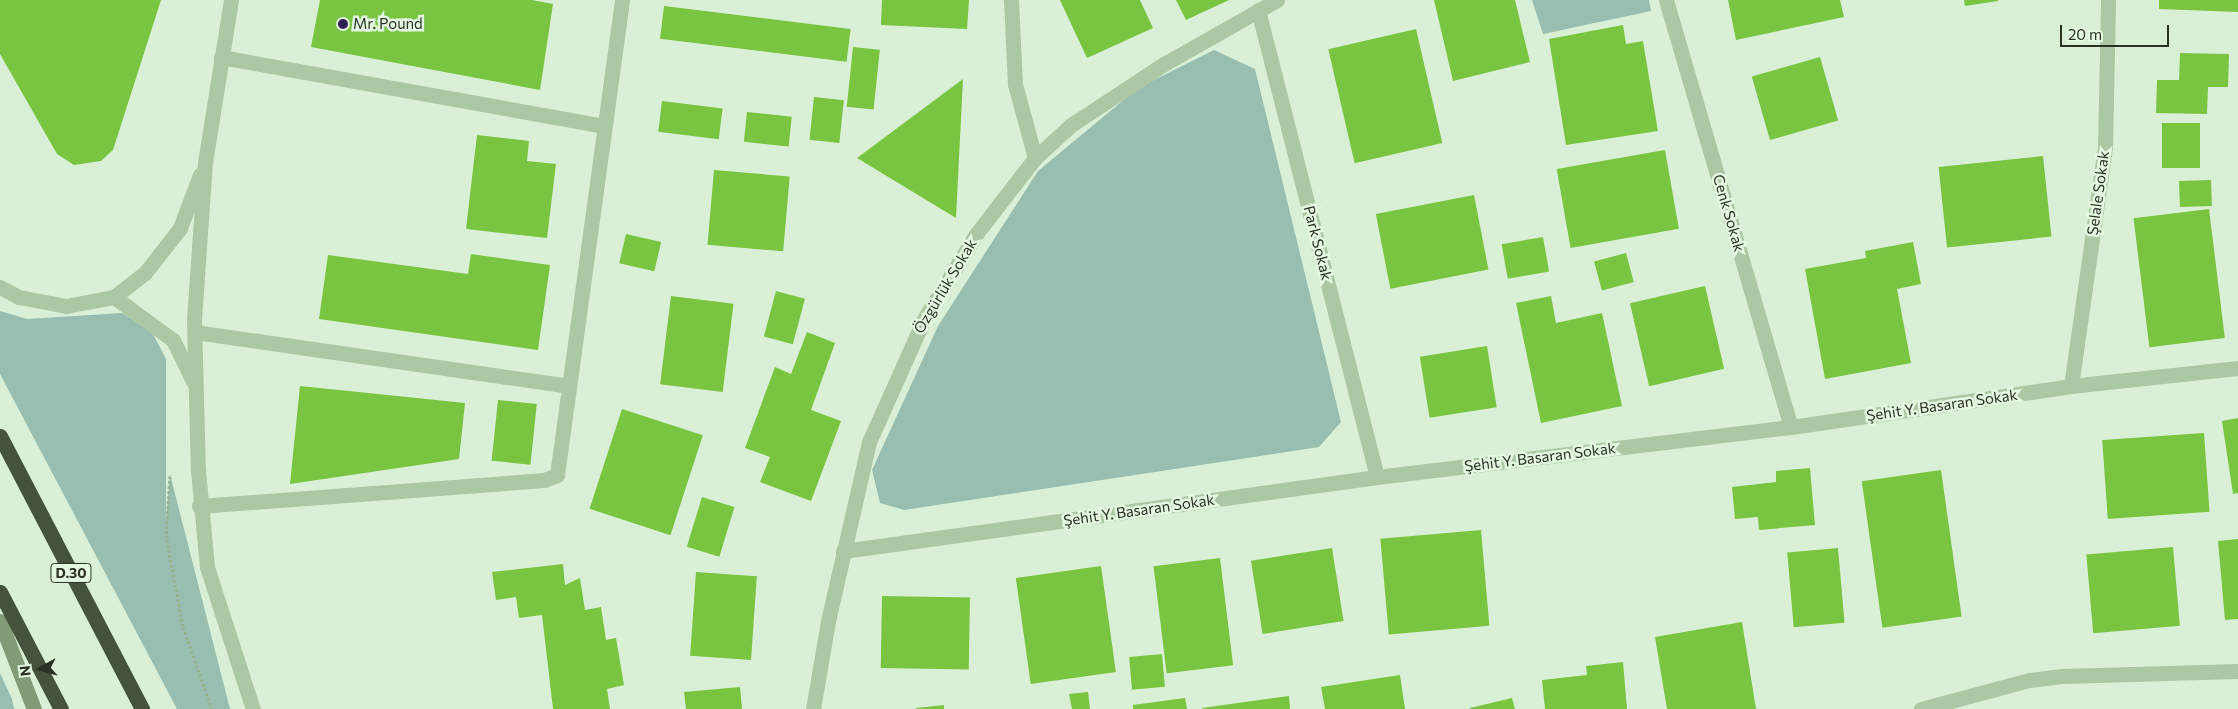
<!DOCTYPE html>
<meta charset="utf-8">
<style>
body{margin:0}
#map{position:relative;width:2238px;height:709px;overflow:hidden;background:#daf0d6;font-family:Commissioner,sans-serif}
div>[style]{position:absolute}
[style*='--x']{left:calc(var(--x)*1px);top:calc(var(--y)*1px);width:calc(var(--w)*1px);rotate:calc(var(--a)*1deg)}
.green>*{inset:0;background:#97beb1}
.building>*{inset:0;background:#79c440;transform-origin:0 0}
.path>*{height:3px;margin-top:-1.5px;transform-origin:0;background:repeating-linear-gradient(90deg,#96b38d 0 2.5px,transparent 0 5px)}
.lane>*{height:15px;margin:-7.5px;padding:0 7.5px;transform-origin:7.5px;border-radius:7.5px;background:#abc7a3}
.street>*{height:15px;margin:-7.5px;padding:0 7.5px;transform-origin:7.5px;border-radius:7.5px;background:#abc7a3}
.secondary>*{height:15px;margin:-7.5px;padding:0 7.5px;transform-origin:7.5px;border-radius:7.5px;background:#809b75}
.highway>*{height:15px;margin:-7.5px;padding:0 7.5px;transform-origin:7.5px;border-radius:7.5px;background:#44533c}
.dots>*{width:14px;height:14px;translate:-50% -50%;box-sizing:border-box;border:2px solid #e5f8e2;border-radius:50%}
span{translate:-50% -50%;white-space:nowrap;text-align:center;line-height:1.15;-webkit-text-stroke:5px #e5f8e2;paint-order:stroke}
.shield-label span{padding:1px 4px;background:#e5f8e2;border:1px solid;border-radius:4px;-webkit-text-stroke-width:0}
.shield-label{font-size:14px;color:#2a3225;font-weight:700}
.poi-label{font-size:15px;color:#2a3225}
.left{translate:0 -50%;text-align:left}
.street-label{font-size:15px;color:#2a3225}
.north{position:absolute;left:15px;top:644px;width:50px;height:50px;-webkit-text-stroke:4px #e5f8e2;paint-order:stroke;rotate:263deg;font-size:14px;font-weight:700;line-height:20px;text-align:center;color:#2a3225}
.north::after{content:'';display:block;margin:auto;width:18px;height:22px;background:#2a3225;clip-path:polygon(50% 0,100% 100%,50% 72%,0 100%)}
.scale{position:absolute;left:2060px;top:25px;width:109px;height:22px;box-sizing:border-box;border:2px solid #2a3225;border-top:0;padding-left:6px;font-size:15px;line-height:18px;white-space:nowrap;color:#2a3225;-webkit-text-stroke:4px #e5f8e2;paint-order:stroke}
</style>
<div id="map">
<div class="green">
<i style="clip-path:polygon(1532px 0,1649px 0,1651px 11px,1543px 34px)"></i>
<i style="clip-path:polygon(1214px 50px,1255px 69px,1341px 422px,1319px 447px,904px 510px,880px 503px,872px 470px,938px 326px,1038px 171px,1138px 88px)"></i>
<i style="clip-path:polygon(0 311px,27px 319px,122px 313px,152px 332px,166px 359px,166px 522px,170px 474px,230px 709px,177px 709px,0 374px)"></i>
<i style="clip-path:polygon(0 673px,12px 699px,14px 709px,0 709px)"></i>
</div>
<div class="building">
<i style="clip-path:polygon(0 0,161px 0,113px 150px,101px 161px,74px 165px,57px 154px,0 54px)"></i>
<i style="clip-path:polygon(320px 0,532px 0,553px 4px,540px 90px,311px 47px)"></i>
<i style="clip-path:polygon(882px 0,969px 0,967px 29px,881px 25px)"></i>
<i style="clip-path:polygon(1060px 0,1140px 0,1153px 28px,1087px 58px)"></i>
<i style="clip-path:polygon(1176px 0,1229px 0,1186px 20px)"></i>
<i style="clip-path:polygon(1434px 0,1515px 0,1530px 62px,1453px 81px)"></i>
<i style="clip-path:polygon(1728px 0,1840px 0,1844px 17px,1736px 40px)"></i>
<i style="clip-path:polygon(1964px 0,1998px 0,1998px 1px,1965px 6px)"></i>
<i style="clip-path:polygon(2159px 0,2238px 0,2238px 12px,2159px 9px)"></i>
<i style="left:664px;top:6px;width:188px;height:33px;rotate:7deg"></i>
<i style="clip-path:polygon(1623px 25px,1626px 44px,1643px 41px,1658px 131px,1566px 145px,1549px 39px)"></i>
<i style="left:1416px;top:29px;width:117px;height:90px;rotate:77deg"></i>
<i style="left:853px;top:47px;width:27px;height:60px;rotate:6deg"></i>
<i style="clip-path:polygon(2180px 53px,2229px 54px,2228px 87px,2208px 87px,2207px 114px,2156px 113px,2157px 80px,2179px 80px)"></i>
<i style="left:1820px;top:57px;width:66px;height:71px;rotate:74deg"></i>
<i style="clip-path:polygon(963px 79px,956px 218px,857px 158px)"></i>
<i style="left:814px;top:97px;width:30px;height:43px;rotate:6deg"></i>
<i style="left:662px;top:101px;width:61px;height:31px;rotate:7deg"></i>
<i style="left:747px;top:112px;width:45px;height:30px;rotate:6deg"></i>
<i style="left:2162px;top:123px;width:38px;height:45px"></i>
<i style="clip-path:polygon(477px 135px,529px 141px,527px 161px,556px 164px,547px 238px,466px 229px)"></i>
<i style="left:1665px;top:150px;width:80px;height:110px;rotate:80deg"></i>
<i style="left:2043px;top:156px;width:81px;height:105px;rotate:84deg"></i>
<i style="left:714px;top:170px;width:76px;height:75px;rotate:5deg"></i>
<i style="left:2211px;top:180px;width:26px;height:32px;rotate:88deg"></i>
<i style="left:1474px;top:195px;width:76px;height:100px;rotate:79deg"></i>
<i style="left:2209px;top:209px;width:130px;height:76px;rotate:83deg"></i>
<i style="left:626px;top:234px;width:36px;height:30px;rotate:13deg"></i>
<i style="left:1543px;top:237px;width:35px;height:42px;rotate:80deg"></i>
<i style="clip-path:polygon(1913px 242px,1921px 284px,1897px 289px,1911px 363px,1825px 379px,1805px 269px,1866px 258px,1865px 251px)"></i>
<i style="left:1626px;top:253px;width:30px;height:33px;rotate:75deg"></i>
<i style="clip-path:polygon(471px 254px,550px 265px,538px 350px,319px 319px,328px 255px,468px 274px)"></i>
<i style="left:1705px;top:286px;width:85px;height:77px;rotate:77deg"></i>
<i style="left:776px;top:291px;width:30px;height:47px;rotate:15deg"></i>
<i style="left:671px;top:296px;width:63px;height:89px;rotate:7deg"></i>
<i style="clip-path:polygon(1551px 296px,1556px 323px,1602px 313px,1622px 406px,1541px 423px,1516px 303px)"></i>
<i style="clip-path:polygon(807px 332px,835px 343px,811px 410px,841px 421px,811px 501px,760px 482px,770px 457px,745px 448px,775px 367px,791px 374px)"></i>
<i style="left:1487px;top:346px;width:62px;height:68px;rotate:81deg"></i>
<i style="clip-path:polygon(300px 386px,465px 403px,459px 459px,290px 484px)"></i>
<i style="left:498px;top:400px;width:39px;height:61px;rotate:6deg"></i>
<i style="left:622px;top:409px;width:85px;height:105px;rotate:18deg"></i>
<i style="clip-path:polygon(2238px 418px,2238px 493px,2233px 494px,2222px 421px)"></i>
<i style="left:2204px;top:433px;width:79px;height:102px;rotate:86deg"></i>
<i style="clip-path:polygon(1810px 468px,1815px 525px,1759px 530px,1758px 517px,1735px 519px,1732px 487px,1776px 482px,1776px 471px)"></i>
<i style="left:1941px;top:470px;width:148px;height:80px;rotate:82deg"></i>
<i style="left:702px;top:497px;width:34px;height:52px;rotate:17deg"></i>
<i style="left:1481px;top:530px;width:96px;height:101px;rotate:85deg"></i>
<i style="clip-path:polygon(2238px 539px,2238px 619px,2225px 620px,2218px 541px)"></i>
<i style="left:2173px;top:547px;width:79px;height:87px;rotate:85deg"></i>
<i style="left:1332px;top:548px;width:74px;height:82px;rotate:81deg"></i>
<i style="left:1838px;top:548px;width:75px;height:51px;rotate:85deg"></i>
<i style="left:1220px;top:558px;width:108px;height:67px;rotate:83deg"></i>
<i style="clip-path:polygon(563px 564px,565px 585px,580px 578px,585px 610px,601px 607px,606px 640px,616px 638px,624px 685px,607px 689px,610px 709px,553px 709px,542px 615px,519px 618px,516px 597px,496px 600px,492px 572px)"></i>
<i style="left:1101px;top:566px;width:107px;height:86px;rotate:82deg"></i>
<i style="left:696px;top:572px;width:61px;height:84px;rotate:4deg"></i>
<i style="left:882px;top:596px;width:88px;height:72px;rotate:1deg"></i>
<i style="clip-path:polygon(1742px 622px,1756px 709px,1667px 709px,1655px 637px)"></i>
<i style="left:1162px;top:654px;width:33px;height:33px;rotate:85deg"></i>
<i style="clip-path:polygon(1623px 662px,1627px 709px,1545px 709px,1542px 680px,1587px 675px,1586px 666px)"></i>
<i style="clip-path:polygon(1400px 675px,1405px 709px,1325px 709px,1321px 687px)"></i>
<i style="clip-path:polygon(740px 687px,742px 709px,686px 709px,684px 692px)"></i>
<i style="clip-path:polygon(1088px 692px,1090px 709px,1072px 709px,1069px 694px)"></i>
<i style="clip-path:polygon(1289px 696px,1290px 709px,1202px 709px,1202px 708px)"></i>
<i style="clip-path:polygon(1185px 698px,1187px 709px,1133px 709px,1133px 705px)"></i>
<i style="clip-path:polygon(1512px 698px,1515px 709px,1470px 709px,1470px 708px)"></i>
<i style="clip-path:polygon(944px 705px,944px 709px,916px 709px,916px 708px)"></i>
</div>
<div class="path">
<i style="--x:170;--y:476;--w:59;--a:93.9"></i>
<i style="--x:166;--y:535;--w:94;--a:79.5"></i>
<i style="--x:183;--y:627;--w:87;--a:70.5"></i>
</div>
<div class="lane">
<i style="--x:221;--y:57;--w:390;--a:10.2"></i>
<i style="--x:195;--y:332;--w:377;--a:8.2"></i>
<i style="--x:199;--y:506;--w:346;--a:-4.3"></i>
<i style="--x:544;--y:480;--w:14;--a:-21"></i>
<i style="--x:557;--y:475;--w:479;--a:-82.2"></i>
</div>
<div class="street">
<i style="--x:231;--y:0;--w:164;--a:99.1"></i>
<i style="--x:205;--y:162;--w:158;--a:94"></i>
<i style="--x:194;--y:320;--w:150;--a:88.5"></i>
<i style="--x:198;--y:470;--w:97;--a:84.7"></i>
<i style="--x:207;--y:567;--w:149;--a:72.1"></i>
<i style="--x:1011;--y:0;--w:84;--a:87.3"></i>
<i style="--x:1015;--y:84;--w:77;--a:74.9"></i>
<i style="--x:1666;--y:0;--w:445;--a:73.7"></i>
<i style="--x:1258;--y:10;--w:482;--a:75.7"></i>
<i style="--x:0;--y:287;--w:21;--a:28"></i>
<i style="--x:19;--y:297;--w:48;--a:10.8"></i>
<i style="--x:66;--y:306;--w:49;--a:-10.6"></i>
<i style="--x:114;--y:297;--w:39;--a:-38"></i>
<i style="--x:145;--y:273;--w:57;--a:-52.1"></i>
<i style="--x:180;--y:228;--w:57;--a:-69.3"></i>
<i style="--x:114;--y:297;--w:73;--a:36.1"></i>
<i style="--x:173;--y:340;--w:46;--a:64"></i>
<i style="--x:2071;--y:386;--w:241;--a:-81.9"></i>
<i style="--x:2105;--y:147;--w:147;--a:-88.8"></i>
<i style="--x:843;--y:551;--w:539;--a:-7.89"></i>
<i style="--x:1377;--y:477;--w:417;--a:-6.9"></i>
<i style="--x:1791;--y:427;--w:283;--a:-8.3"></i>
<i style="--x:2071;--y:386;--w:168;--a:-6.2"></i>
<i style="--x:813;--y:709;--w:89;--a:-80.3"></i>
<i style="--x:828;--y:621;--w:184;--a:-77.1"></i>
<i style="--x:869;--y:442;--w:135;--a:-65.9"></i>
<i style="--x:924;--y:319;--w:101;--a:-58.4"></i>
<i style="--x:977;--y:233;--w:95;--a:-52.3"></i>
<i style="--x:1035;--y:158;--w:49;--a:-42.5"></i>
<i style="--x:1071;--y:125;--w:111;--a:-33.3"></i>
<i style="--x:1164;--y:64;--w:130;--a:-29.5"></i>
<i style="--x:1921;--y:709;--w:112;--a:-15"></i>
<i style="--x:2029;--y:680;--w:33;--a:-7"></i>
<i style="--x:2062;--y:676;--w:176;--a:-1.6"></i>
</div>
<div class="secondary">
<i style="--x:0;--y:621;--w:94;--a:68.9"></i>
</div>
<div class="highway">
<i style="--x:0;--y:436;--w:308;--a:62.5"></i>
<i style="--x:0;--y:592;--w:132;--a:62.5"></i>
</div>
<div class="dots">
<i style="left:343px;top:24px;background:#311c53"></i>
</div>
<div class="shield-label">
<span style="left:71px;top:573px">D.30</span>
</div>
<div class="poi-label">
<span class="left" style="left:353px;top:24px">Mr. Pound</span>
</div>
<div class="street-label">
<span style="left:2098px;top:193px;rotate:-82deg">Şelale Sokak</span>
<span style="left:1729px;top:213px;rotate:74deg">Cenk Sokak</span>
<span style="left:1318px;top:243px;rotate:76deg">Park Sokak</span>
<span style="left:945px;top:286px;rotate:-59deg">Özgürlük Sokak</span>
<span style="left:1942px;top:405px;rotate:-8deg">Şehit Y. Basaran Sokak</span>
<span style="left:1540px;top:457px;rotate:-7deg">Şehit Y. Basaran Sokak</span>
<span style="left:1139px;top:510px;rotate:-8deg">Şehit Y. Basaran Sokak</span>
</div>
<div class="north">N</div>
<div class="scale">20 m</div>
</div>
